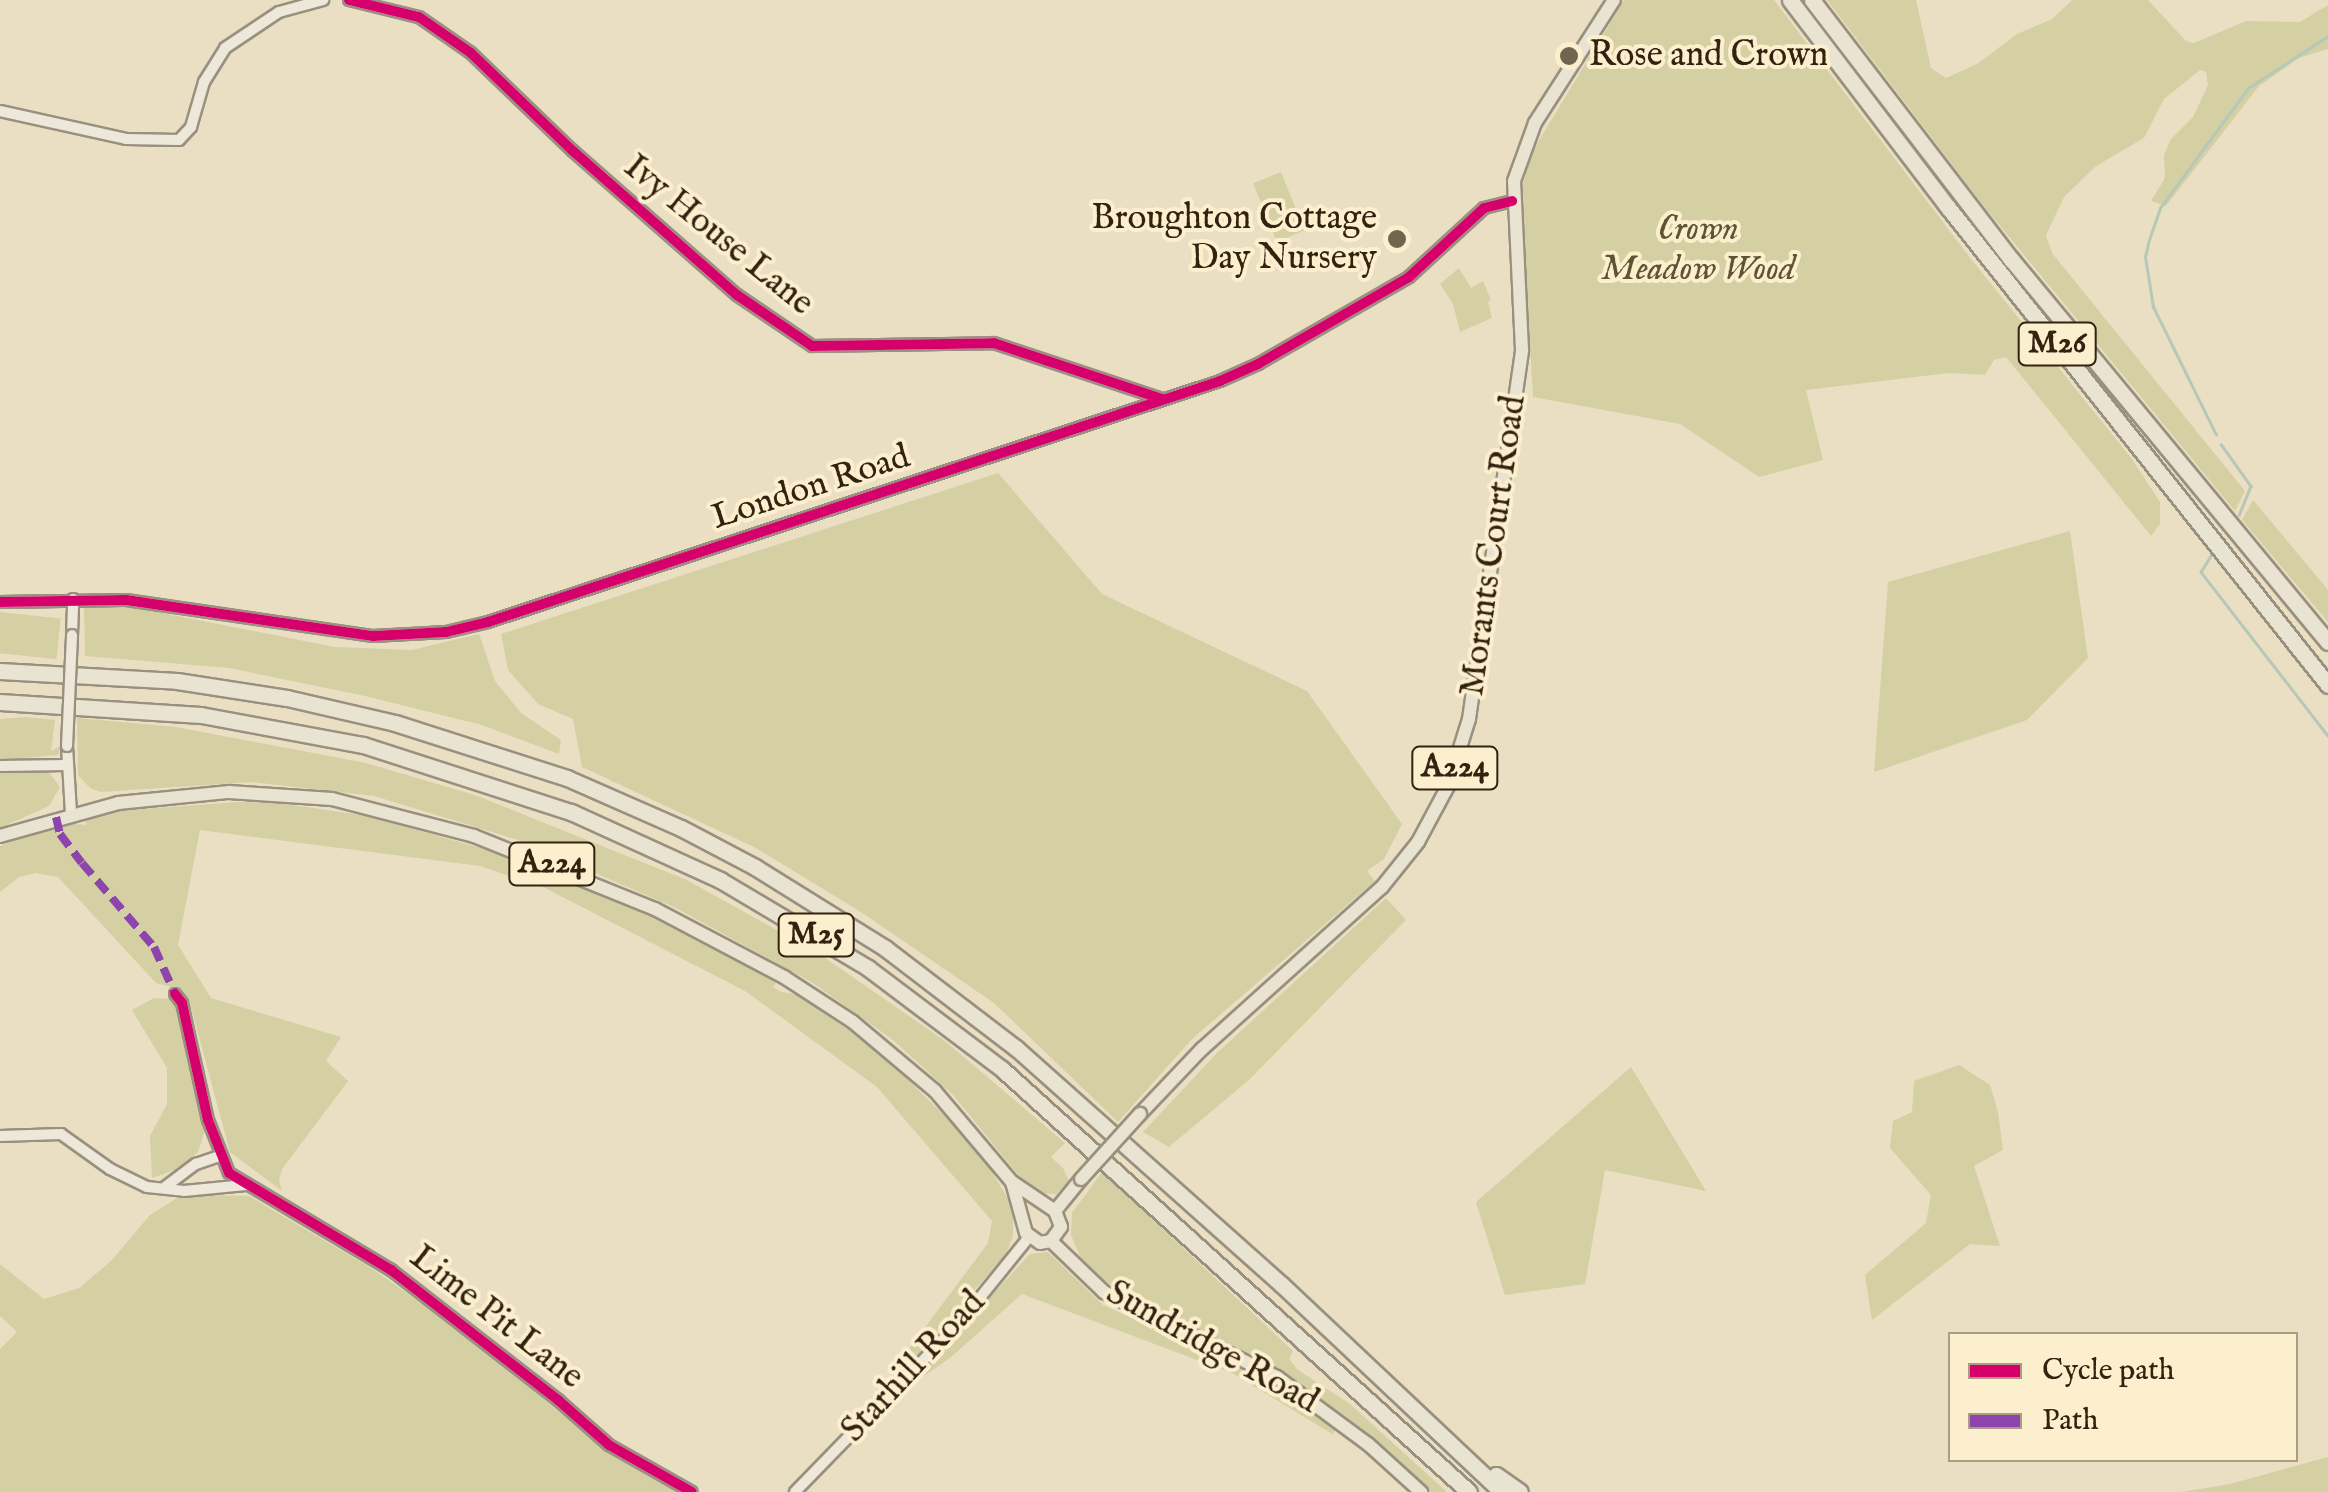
<!DOCTYPE html>
<style>
body{margin:0}
#map{position:relative;width:2328px;height:1492px;overflow:hidden;background:#eadfc3;font-family:"IM FELL English",serif}
div>[style]{position:absolute}
[style*='--x']{left:calc(var(--x)*1px);top:calc(var(--y)*1px);width:calc(var(--w)*1px);rotate:calc(var(--a)*1deg)}
.green>*{inset:0;background:#d4d0a3;transform-origin:0 0}
.stream>*{height:2.5px;margin:-1.25px;padding:0 1.25px;transform-origin:1.25px;border-radius:1.25px;background:#b6c8b8}
.roads{filter:drop-shadow(2px 0 #99907f) drop-shadow(-2px 0 #99907f) drop-shadow(0 2px #99907f) drop-shadow(0 -2px #99907f)}
.minor>*{height:10px;margin:-5px;padding:0 5px;transform-origin:5px;border-radius:5px;background:#ede8d9}
.major>*{height:12px;margin:-6px;padding:0 6px;transform-origin:6px;border-radius:6px;background:#e9e3d2}
.highway>*{height:15px;margin:-7.5px;padding:0 7.5px;transform-origin:7.5px;border-radius:7.5px;background:#e9e3d2}
.bridges{filter:drop-shadow(2px 0 #99907f) drop-shadow(-2px 0 #99907f) drop-shadow(0 2px #99907f) drop-shadow(0 -2px #99907f)}
.minor-bridge>*{height:10px;margin:-5px;padding:0 5px;transform-origin:5px;border-radius:5px;background:#ede8d9}
.major-bridge>*{height:12px;margin:-6px;padding:0 6px;transform-origin:6px;border-radius:6px;background:#e9e3d2}
.quiet>*{height:8px;margin-top:-4px;transform-origin:0;background:repeating-linear-gradient(90deg,#8e44ad 0 15px,transparent 0 23px)}
.cycleway>*{height:10px;margin:-5px;padding:0 5px;transform-origin:5px;border-radius:5px;background:#d6006c}
.dots>*{width:28px;height:28px;translate:-50% -50%;box-sizing:border-box;border:5px solid #fcefce;border-radius:50%}
span{translate:-50% -50%;white-space:nowrap;text-align:center;line-height:1.15;-webkit-text-stroke:8px #fcefce;paint-order:stroke}
.shield-label span{padding:2px 8px;background:#fcefce;border:2px solid;border-radius:8px;-webkit-text-stroke-width:0}
.shield-label{font-size:32px;color:#332210;font-weight:700}
.poi-label{font-size:35px;color:#332210}
.left{translate:0 -50%;text-align:left}
.right{translate:-100% -50%;text-align:right}
.park-label{font-size:35px;color:#5e5334;font-style:italic}
.street-label{font-size:35px;color:#332210}
.legend{position:absolute;left:1948px;top:1332px;width:350px;height:130px;box-sizing:border-box;background:#fcefce;border:2px solid #ac9d82;margin:0;padding:12px 18px;list-style:none;font-size:30px;color:#332210}
.legend li{display:flex;align-items:center;gap:20px;height:50px}
.legend b{width:50px;border:2px solid #ac9d82}
</style>
<div id="map">
<div class="green">
<i style="clip-path:polygon(1624px 0,1774px 0,1971px 259px,2132px 459px,2160px 502px,2160px 524px,2151px 536px,2006px 357px,1994px 360px,1985px 375px,1949px 373px,1806px 390px,1823px 460px,1759px 477px,1680px 424px,1533px 397px,1521px 191px,1532px 152px)"></i>
<i style="clip-path:polygon(1827px 0,1916px 0,1931px 68px,1946px 78px,1977px 64px,2017px 34px,2052px 19px,2072px 0,2148px 0,2186px 41px,2194px 43px,2246px 21px,2300px 22px,2328px 5px,2328px 49px,2299px 58px,2259px 86px,2166px 206px,2151px 201px,2165px 178px,2164px 155px,2171px 139px,2193px 117px,2208px 85px,2206px 72px,2200px 70px,2164px 99px,2144px 138px,2096px 166px,2064px 197px,2046px 235px,2052px 253px,2245px 491px,2235px 511px,1982px 204px)"></i>
<i style="left:1281px;top:172px;width:63px;height:30px;rotate:68deg"></i>
<i style="clip-path:polygon(1459px 268px,1471px 288px,1483px 281px,1491px 300px,1488px 302px,1492px 318px,1460px 332px,1453px 304px,1440px 284px)"></i>
<i style="clip-path:polygon(998px 473px,1102px 594px,1307px 691px,1402px 824px,1384px 859px,1367px 871px,1375px 881px,1192px 1039px,1118px 1122px,994px 1003px,861px 912px,756px 848px,582px 767px,573px 719px,538px 704px,508px 670px,501px 634px)"></i>
<i style="clip-path:polygon(2253px 500px,2328px 590px,2328px 622px,2242px 520px)"></i>
<i style="clip-path:polygon(2070px 531px,2088px 658px,2027px 720px,1874px 772px,1888px 582px)"></i>
<i style="clip-path:polygon(84px 607px,137px 608px,335px 647px,412px 650px,479px 634px,495px 681px,521px 713px,561px 740px,559px 754px,482px 725px,365px 696px,229px 668px,85px 656px)"></i>
<i style="left:0;top:612px;width:61px;height:41px;rotate:6deg"></i>
<i style="clip-path:polygon(26px 717px,55px 720px,51px 751px,61px 746px,58px 755px,0 760px,0 719px)"></i>
<i style="clip-path:polygon(77px 718px,176px 727px,366px 763px,475px 795px,687px 880px,818px 953px,945px 1041px,1065px 1143px,1051px 1157px,1063px 1168px,1069px 1181px,1056px 1194px,1033px 1193px,953px 1095px,893px 1040px,813px 983px,676px 908px,518px 840px,374px 796px,251px 782px,101px 792px,90px 788px,78px 775px)"></i>
<i style="clip-path:polygon(13px 769px,48px 771px,60px 787px,49px 806px,0 828px,0 772px)"></i>
<i style="clip-path:polygon(237px 802px,279px 803px,367px 816px,488px 850px,638px 909px,746px 965px,776px 983px,773px 987px,781px 992px,795px 994px,849px 1030px,892px 1064px,956px 1127px,986px 1162px,1013px 1207px,1013px 1236px,1006px 1254px,892px 1384px,894px 1369px,988px 1243px,992px 1221px,877px 1087px,745px 991px,545px 888px,480px 866px,200px 830px,178px 945px,211px 998px,341px 1037px,326px 1061px,348px 1081px,282px 1169px,279px 1181px,282px 1191px,230px 1152px,192px 1011px,182px 990px,156px 983px,58px 877px,36px 873px,19px 877px,0 892px,0 846px,64px 823px,86px 825px,85px 818px,118px 811px)"></i>
<i style="clip-path:polygon(1386px 898px,1406px 920px,1249px 1080px,1169px 1147px,1143px 1132px,1217px 1053px)"></i>
<i style="clip-path:polygon(154px 998px,170px 999px,177px 1006px,205px 1130px,198px 1152px,178px 1169px,152px 1178px,150px 1136px,167px 1104px,167px 1068px,132px 1010px)"></i>
<i style="clip-path:polygon(1959px 1065px,1990px 1085px,1998px 1112px,2003px 1150px,1974px 1166px,2000px 1246px,1970px 1244px,1872px 1320px,1865px 1275px,1926px 1223px,1931px 1195px,1890px 1148px,1893px 1121px,1912px 1112px,1914px 1081px)"></i>
<i style="clip-path:polygon(1631px 1067px,1706px 1191px,1605px 1170px,1585px 1284px,1505px 1295px,1476px 1202px)"></i>
<i style="clip-path:polygon(1102px 1172px,1293px 1351px,1289px 1359px,1298px 1370px,1350px 1404px,1447px 1492px,1431px 1492px,1350px 1420px,1277px 1369px,1121px 1293px,1083px 1264px,1071px 1235px,1072px 1213px)"></i>
<i style="clip-path:polygon(208px 1195px,249px 1196px,371px 1268px,461px 1331px,610px 1454px,677px 1492px,0 1492px,0 1349px,17px 1332px,0 1316px,0 1264px,44px 1299px,79px 1288px,112px 1260px,150px 1215px,177px 1198px)"></i>
<i style="clip-path:polygon(1048px 1252px,1103px 1305px,1263px 1376px,1337px 1429px,1332px 1434px,1234px 1374px,1022px 1294px,950px 1358px,902px 1391px,1030px 1254px)"></i>
<i style="clip-path:polygon(2328px 1457px,2328px 1492px,2181px 1492px,2230px 1484px)"></i>
</div>
<div class="stream">
<i style="--x:2216;--y:435;--w:143;--a:-116.2"></i>
<i style="--x:2153;--y:307;--w:51;--a:-99.1"></i>
<i style="--x:2145;--y:257;--w:17;--a:-77"></i>
<i style="--x:2149;--y:240;--w:34;--a:-71"></i>
<i style="--x:2160;--y:208;--w:149;--a:-53.7"></i>
<i style="--x:2248;--y:88;--w:95;--a:-33"></i>
<i style="--x:2221;--y:444;--w:52;--a:54.5"></i>
<i style="--x:2251;--y:486;--w:31;--a:112"></i>
<i style="--x:2213;--y:553;--w:22;--a:122"></i>
<i style="--x:2201;--y:572;--w:207;--a:52.2"></i>
</div>
<div class="roads">
<div class="minor">
<i style="--x:349;--y:0;--w:72;--a:13.7"></i>
<i style="--x:419;--y:17;--w:63;--a:34.7"></i>
<i style="--x:471;--y:53;--w:141;--a:43.9"></i>
<i style="--x:573;--y:151;--w:218;--a:41.3"></i>
<i style="--x:737;--y:295;--w:91;--a:34.2"></i>
<i style="--x:812;--y:346;--w:182;--a:-0.9"></i>
<i style="--x:994;--y:343;--w:177;--a:18.4"></i>
<i style="--x:0;--y:111;--w:129;--a:12.5"></i>
<i style="--x:126;--y:139;--w:53;--a:1.1"></i>
<i style="--x:179;--y:140;--w:18;--a:-47"></i>
<i style="--x:191;--y:127;--w:47;--a:-73.9"></i>
<i style="--x:204;--y:82;--w:40;--a:-58"></i>
<i style="--x:225;--y:48;--w:65;--a:-33.7"></i>
<i style="--x:279;--y:12;--w:46;--a:-15.3"></i>
<i style="--x:0;--y:602;--w:126;--a:-0.9"></i>
<i style="--x:126;--y:600;--w:250;--a:8.3"></i>
<i style="--x:373;--y:636;--w:73;--a:-3.1"></i>
<i style="--x:446;--y:632;--w:43;--a:-13.4"></i>
<i style="--x:488;--y:622;--w:771;--a:-18.22"></i>
<i style="--x:1220;--y:381;--w:42;--a:-24.1"></i>
<i style="--x:1258;--y:364;--w:174;--a:-29.9"></i>
<i style="--x:1409;--y:277;--w:102;--a:-42.6"></i>
<i style="--x:1484;--y:208;--w:29;--a:-14"></i>
<i style="--x:72;--y:635;--w:36;--a:-88"></i>
<i style="--x:67;--y:746;--w:67;--a:86.6"></i>
<i style="--x:0;--y:766;--w:67;--a:-0.9"></i>
<i style="--x:175;--y:994;--w:11;--a:52"></i>
<i style="--x:182;--y:1003;--w:120;--a:77.5"></i>
<i style="--x:208;--y:1120;--w:57;--a:68.4"></i>
<i style="--x:229;--y:1173;--w:189;--a:30.9"></i>
<i style="--x:391;--y:1270;--w:212;--a:37.9"></i>
<i style="--x:558;--y:1400;--w:68;--a:41.4"></i>
<i style="--x:609;--y:1445;--w:95;--a:29.5"></i>
<i style="--x:0;--y:1136;--w:61;--a:-1.9"></i>
<i style="--x:61;--y:1134;--w:60;--a:35.5"></i>
<i style="--x:110;--y:1169;--w:41;--a:25.9"></i>
<i style="--x:147;--y:1187;--w:37;--a:6"></i>
<i style="--x:184;--y:1191;--w:62;--a:-5.5"></i>
<i style="--x:165;--y:1187;--w:39;--a:-37"></i>
<i style="--x:196;--y:1164;--w:24;--a:-19"></i>
<i style="--x:795;--y:1492;--w:240;--a:-45.8"></i>
<i style="--x:962;--y:1320;--w:107;--a:-51.1"></i>
</div>
<div class="major">
<i style="--x:0;--y:836;--w:123;--a:-15.6"></i>
<i style="--x:118;--y:803;--w:112;--a:-5.7"></i>
<i style="--x:229;--y:792;--w:103;--a:3.9"></i>
<i style="--x:332;--y:799;--w:147;--a:14.6"></i>
<i style="--x:474;--y:836;--w:195;--a:22"></i>
<i style="--x:655;--y:909;--w:146;--a:27.8"></i>
<i style="--x:784;--y:977;--w:82;--a:33.1"></i>
<i style="--x:853;--y:1022;--w:107;--a:40.1"></i>
<i style="--x:935;--y:1091;--w:119;--a:49.8"></i>
<i style="--x:1012;--y:1182;--w:52;--a:34"></i>
<i style="--x:1055;--y:1211;--w:17;--a:69"></i>
<i style="--x:1061;--y:1227;--w:17;--a:126"></i>
<i style="--x:1051;--y:1241;--w:11;--a:170"></i>
<i style="--x:1040;--y:1243;--w:17;--a:-144"></i>
<i style="--x:1026;--y:1233;--w:53;--a:-105.4"></i>
<i style="--x:1140;--y:1114;--w:90;--a:-46.4"></i>
<i style="--x:1202;--y:1049;--w:242;--a:-42"></i>
<i style="--x:1382;--y:887;--w:58;--a:-51.3"></i>
<i style="--x:1418;--y:842;--w:64;--a:-61.8"></i>
<i style="--x:1448;--y:786;--w:70;--a:-72.6"></i>
<i style="--x:1469;--y:719;--w:373;--a:-81.8"></i>
<i style="--x:1522;--y:350;--w:169;--a:-92.7"></i>
<i style="--x:1514;--y:181;--w:62;--a:-70.1"></i>
<i style="--x:1535;--y:123;--w:146;--a:-57.3"></i>
<i style="--x:1055;--y:1211;--w:41;--a:-50.9"></i>
<i style="--x:1051;--y:1241;--w:74;--a:43.9"></i>
<i style="--x:1104;--y:1292;--w:193;--a:26.2"></i>
<i style="--x:1277;--y:1377;--w:113;--a:36.4"></i>
<i style="--x:1368;--y:1444;--w:72;--a:42.2"></i>
</div>
<div class="highway">
<i style="--x:1790;--y:0;--w:259;--a:52.7"></i>
<i style="--x:1947;--y:206;--w:612;--a:51.5"></i>
<i style="--x:1812;--y:0;--w:327;--a:52.5"></i>
<i style="--x:2011;--y:259;--w:497;--a:50.4"></i>
<i style="--x:0;--y:671;--w:177;--a:3.2"></i>
<i style="--x:177;--y:681;--w:111;--a:8.8"></i>
<i style="--x:287;--y:698;--w:111;--a:13"></i>
<i style="--x:395;--y:723;--w:181;--a:17.7"></i>
<i style="--x:567;--y:778;--w:124;--a:23.7"></i>
<i style="--x:681;--y:828;--w:84;--a:27.8"></i>
<i style="--x:755;--y:867;--w:153;--a:31.9"></i>
<i style="--x:885;--y:948;--w:165;--a:37.4"></i>
<i style="--x:1016;--y:1048;--w:355;--a:41.7"></i>
<i style="--x:1281;--y:1284;--w:303;--a:43.3"></i>
<i style="--x:0;--y:702;--w:201;--a:3.7"></i>
<i style="--x:201;--y:715;--w:165;--a:10.5"></i>
<i style="--x:363;--y:745;--w:219;--a:17.9"></i>
<i style="--x:571;--y:812;--w:164;--a:24.5"></i>
<i style="--x:720;--y:880;--w:172;--a:30.7"></i>
<i style="--x:868;--y:968;--w:168;--a:37"></i>
<i style="--x:1002;--y:1069;--w:630;--a:42.17"></i>
<i style="--x:1496;--y:1475;--w:29;--a:35"></i>
</div>
</div>
<div class="bridges">
<div class="minor-bridge">
<i style="--x:67;--y:746;--w:111;--a:-87.4"></i>
</div>
<div class="major-bridge">
<i style="--x:1081;--y:1179;--w:88;--a:-47.8"></i>
</div>
</div>
<div class="quiet">
<i style="--x:56;--y:817;--w:17;--a:77"></i>
<i style="--x:60;--y:834;--w:36;--a:53"></i>
<i style="--x:82;--y:863;--w:111;--a:49.4"></i>
<i style="--x:154;--y:947;--w:51;--a:65.9"></i>
</div>
<div class="cycleway">
<i style="--x:349;--y:0;--w:72;--a:13.7"></i>
<i style="--x:419;--y:17;--w:63;--a:34.7"></i>
<i style="--x:471;--y:53;--w:141;--a:43.9"></i>
<i style="--x:573;--y:151;--w:218;--a:41.3"></i>
<i style="--x:737;--y:295;--w:91;--a:34.2"></i>
<i style="--x:812;--y:346;--w:182;--a:-0.9"></i>
<i style="--x:994;--y:343;--w:177;--a:18.4"></i>
<i style="--x:0;--y:602;--w:126;--a:-0.9"></i>
<i style="--x:126;--y:600;--w:250;--a:8.3"></i>
<i style="--x:373;--y:636;--w:73;--a:-3.1"></i>
<i style="--x:446;--y:632;--w:43;--a:-13.4"></i>
<i style="--x:488;--y:622;--w:771;--a:-18.22"></i>
<i style="--x:1220;--y:381;--w:42;--a:-24.1"></i>
<i style="--x:1258;--y:364;--w:174;--a:-29.9"></i>
<i style="--x:1409;--y:277;--w:102;--a:-42.6"></i>
<i style="--x:1484;--y:208;--w:29;--a:-14"></i>
<i style="--x:175;--y:994;--w:11;--a:52"></i>
<i style="--x:182;--y:1003;--w:120;--a:77.5"></i>
<i style="--x:208;--y:1120;--w:57;--a:68.4"></i>
<i style="--x:229;--y:1173;--w:189;--a:30.9"></i>
<i style="--x:391;--y:1270;--w:212;--a:37.9"></i>
<i style="--x:558;--y:1400;--w:68;--a:41.4"></i>
<i style="--x:609;--y:1445;--w:95;--a:29.5"></i>
</div>
<div class="dots">
<i style="left:1569px;top:56px;background:#73644f"></i>
<i style="left:1397px;top:239px;background:#73644f"></i>
</div>
<div class="shield-label">
<span style="left:2057px;top:344px">M26</span>
<span style="left:1455px;top:768px">A224</span>
<span style="left:552px;top:864px">A224</span>
<span style="left:816px;top:935px">M25</span>
</div>
<div class="poi-label">
<span class="left" style="left:1589px;top:56px">Rose and Crown</span>
<span class="right" style="left:1377px;top:239px">Broughton Cottage<br>Day Nursery</span>
</div>
<div class="park-label">
<span style="left:1698px;top:250px">Crown<br>Meadow Wood</span>
</div>
<div class="street-label">
<span style="left:718px;top:236px;rotate:39deg">Ivy House Lane</span>
<span style="left:811px;top:488px;rotate:-18deg">London Road</span>
<span style="left:1494px;top:546px;rotate:-82deg">Morants Court Road</span>
<span style="left:496px;top:1318px;rotate:38deg">Lime Pit Lane</span>
<span style="left:1212px;top:1348px;rotate:29deg">Sundridge Road</span>
<span style="left:914px;top:1367px;rotate:-47deg">Starhill Road</span>
</div>
<ul class="legend">
<li><b style="height:12px;background:#d6006c"></b>Cycle path</li>
<li><b style="height:12px;background:#8e44ad"></b>Path</li>
</ul>
</div>
